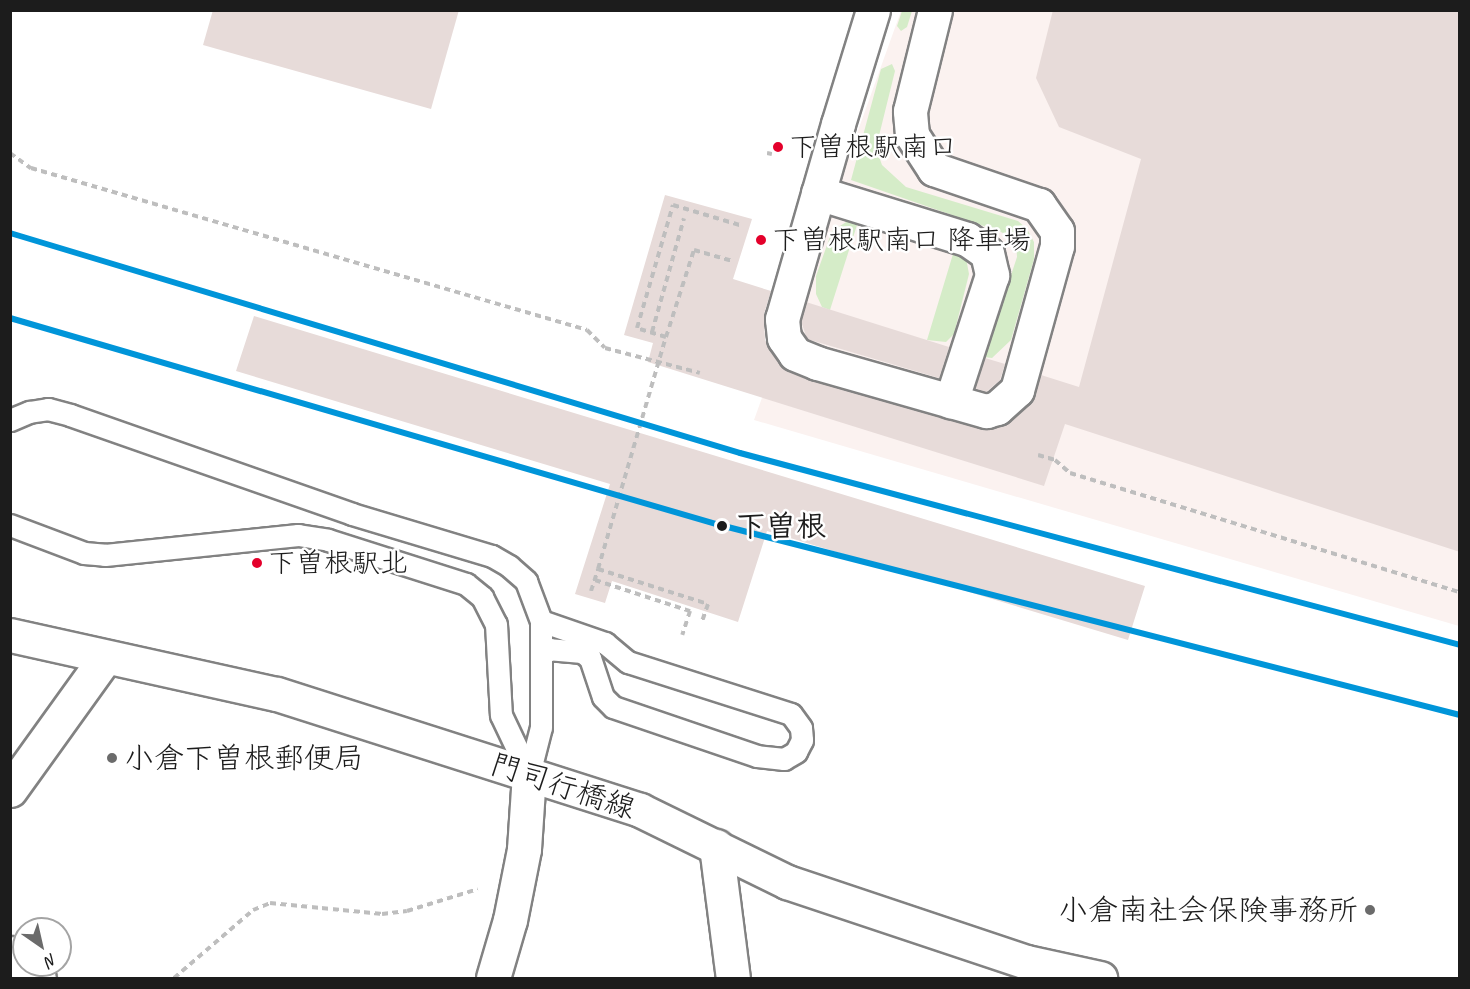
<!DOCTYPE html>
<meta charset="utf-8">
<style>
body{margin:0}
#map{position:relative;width:1470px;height:989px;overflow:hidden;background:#fff;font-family:Caveat,"Klee One",sans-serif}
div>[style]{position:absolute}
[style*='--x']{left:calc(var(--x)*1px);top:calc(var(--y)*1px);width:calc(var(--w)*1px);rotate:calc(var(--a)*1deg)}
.built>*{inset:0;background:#fbf2f0}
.green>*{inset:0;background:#d5ecc8}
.building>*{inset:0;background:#e7dbd9}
.path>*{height:4px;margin-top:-2px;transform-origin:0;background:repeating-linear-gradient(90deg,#bebebe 0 6px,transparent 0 10.5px)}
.roads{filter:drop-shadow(2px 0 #828282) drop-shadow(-2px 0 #828282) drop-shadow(0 2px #828282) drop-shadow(0 -2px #828282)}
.service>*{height:21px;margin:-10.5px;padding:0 10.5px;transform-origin:10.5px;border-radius:10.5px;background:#fff}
.minor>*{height:33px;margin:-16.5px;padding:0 16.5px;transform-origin:16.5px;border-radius:16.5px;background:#fff}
.tertiary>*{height:33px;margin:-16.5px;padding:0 16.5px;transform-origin:16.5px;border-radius:16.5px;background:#fff}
.primary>*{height:33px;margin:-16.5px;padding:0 16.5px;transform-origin:16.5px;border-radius:16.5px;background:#fff}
.path-bridge>*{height:4px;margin-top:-2px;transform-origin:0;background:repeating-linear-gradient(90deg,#bebebe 0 6px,transparent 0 10.5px)}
.rail-1>*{height:6px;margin:-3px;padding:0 3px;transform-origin:3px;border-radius:3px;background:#0095d9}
.dots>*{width:16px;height:16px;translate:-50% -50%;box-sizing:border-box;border:3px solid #fff;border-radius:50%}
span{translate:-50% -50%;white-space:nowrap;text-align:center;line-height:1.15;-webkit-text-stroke:5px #fff;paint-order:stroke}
.bus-label{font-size:28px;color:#1c1c1c}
.left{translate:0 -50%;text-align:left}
.stop-label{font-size:30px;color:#1c1c1c;font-weight:700}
.poi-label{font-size:30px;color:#1c1c1c}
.right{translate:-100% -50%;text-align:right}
.street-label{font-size:30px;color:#1c1c1c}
.frame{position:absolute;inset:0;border:12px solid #1c1c1c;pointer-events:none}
.north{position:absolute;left:12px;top:917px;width:60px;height:60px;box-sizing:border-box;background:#fff;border:2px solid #a4a4a4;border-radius:50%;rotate:146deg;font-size:16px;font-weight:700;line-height:24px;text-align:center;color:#1c1c1c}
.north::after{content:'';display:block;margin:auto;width:21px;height:27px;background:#6b6b6b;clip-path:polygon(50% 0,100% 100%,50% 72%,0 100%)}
</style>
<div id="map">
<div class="built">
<i style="clip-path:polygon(901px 11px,1459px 11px,1459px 626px,754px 420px)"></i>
</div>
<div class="green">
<i style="clip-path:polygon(902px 11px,912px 11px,907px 27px,901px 31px,897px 26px)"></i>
<i style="clip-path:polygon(892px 64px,895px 71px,876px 148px,882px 165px,906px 187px,1018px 221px,1027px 229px,1034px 242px,1034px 259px,1011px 340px,992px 358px,984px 357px,1017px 257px,1016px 241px,1001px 232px,851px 180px,881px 69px)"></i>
<i style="clip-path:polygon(851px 219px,954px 248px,966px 258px,969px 274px,954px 334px,946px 342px,927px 340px,953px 254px,857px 225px,830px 310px,822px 307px,816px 294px,816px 276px,832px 231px)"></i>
</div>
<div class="building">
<i style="clip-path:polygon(213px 10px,459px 10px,431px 109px,203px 45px)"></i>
<i style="clip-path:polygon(1053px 10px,1460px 10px,1460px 552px,1065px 424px,1044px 486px,648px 362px,653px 343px,624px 335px,665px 195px,752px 219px,733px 279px,771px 291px,764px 314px,765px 340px,788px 371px,981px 429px,1002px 426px,1030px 404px,1041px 375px,1079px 387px,1141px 159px,1059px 127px,1036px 78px)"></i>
<i style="clip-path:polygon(806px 302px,949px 347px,939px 378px,807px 339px,801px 321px)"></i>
<i style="clip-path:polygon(254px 316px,1145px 586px,1128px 640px,767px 531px,738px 622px,612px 581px,605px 603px,575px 594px,610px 484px,236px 371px)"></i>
<i style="clip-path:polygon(985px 358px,1005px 364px,1000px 380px,986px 392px,975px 388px)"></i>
</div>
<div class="path">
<i style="--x:10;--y:153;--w:26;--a:36"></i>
<i style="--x:31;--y:168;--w:579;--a:16.24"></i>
<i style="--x:587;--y:330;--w:25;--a:45"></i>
<i style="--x:605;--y:348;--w:98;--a:14.7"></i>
<i style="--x:767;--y:153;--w:5;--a:11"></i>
<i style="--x:637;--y:328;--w:128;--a:-73.7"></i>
<i style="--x:673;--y:205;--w:73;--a:16.7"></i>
<i style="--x:652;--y:332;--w:118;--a:-74.3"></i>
<i style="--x:666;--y:337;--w:91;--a:-72.2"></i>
<i style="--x:694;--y:250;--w:40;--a:16"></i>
<i style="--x:1038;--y:455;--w:18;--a:16"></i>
<i style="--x:1055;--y:460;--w:20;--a:41"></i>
<i style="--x:1070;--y:473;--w:408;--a:17"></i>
<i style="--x:595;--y:580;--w:100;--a:18.1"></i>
<i style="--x:690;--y:611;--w:25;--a:108"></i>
<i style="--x:591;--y:591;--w:23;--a:-72"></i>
<i style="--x:598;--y:569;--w:115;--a:17.7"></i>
<i style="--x:708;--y:604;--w:18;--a:109"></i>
<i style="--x:174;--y:978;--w:104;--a:-40.7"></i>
<i style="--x:253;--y:910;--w:18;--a:-22"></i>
<i style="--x:270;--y:903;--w:113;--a:5.6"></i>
<i style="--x:382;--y:914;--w:25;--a:-7"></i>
<i style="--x:407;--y:911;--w:74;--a:-17.2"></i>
</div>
<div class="roads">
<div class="service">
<i style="--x:10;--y:420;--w:21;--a:-23"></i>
<i style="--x:29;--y:412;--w:19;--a:-9"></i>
<i style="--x:48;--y:409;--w:23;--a:15"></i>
<i style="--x:70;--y:415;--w:299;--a:19.3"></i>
<i style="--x:352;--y:514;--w:146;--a:16.7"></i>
<i style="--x:492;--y:556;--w:20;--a:30"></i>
<i style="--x:509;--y:566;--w:23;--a:41"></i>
<i style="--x:526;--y:581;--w:43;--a:69.4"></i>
<i style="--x:541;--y:621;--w:106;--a:90"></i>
<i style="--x:541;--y:727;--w:49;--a:104.3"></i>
<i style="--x:10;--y:525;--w:79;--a:20.7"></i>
<i style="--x:84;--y:553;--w:21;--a:5"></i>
<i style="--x:105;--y:555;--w:194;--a:-5.9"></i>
<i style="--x:298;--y:535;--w:30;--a:9"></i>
<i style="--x:328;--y:540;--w:145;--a:17.7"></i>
<i style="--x:466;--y:584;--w:21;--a:39"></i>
<i style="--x:482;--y:597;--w:30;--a:63"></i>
<i style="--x:496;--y:624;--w:91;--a:86.9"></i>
<i style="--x:501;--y:715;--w:65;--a:64.6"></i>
<i style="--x:541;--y:621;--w:68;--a:19"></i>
<i style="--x:605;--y:643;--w:30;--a:40"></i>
<i style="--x:628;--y:662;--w:171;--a:17.7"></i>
<i style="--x:791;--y:714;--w:17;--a:54"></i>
<i style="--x:801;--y:728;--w:12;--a:85"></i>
<i style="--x:802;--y:740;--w:13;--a:117"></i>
<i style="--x:796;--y:752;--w:14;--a:150"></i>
<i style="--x:784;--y:759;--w:27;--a:-174"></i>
<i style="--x:757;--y:756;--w:152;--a:-161.2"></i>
<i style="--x:613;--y:707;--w:14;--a:-135"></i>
<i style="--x:603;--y:697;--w:41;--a:-108.4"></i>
<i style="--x:590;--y:658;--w:10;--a:-143"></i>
<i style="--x:582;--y:652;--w:32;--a:-175"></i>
<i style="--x:550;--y:649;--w:11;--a:146"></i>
</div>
<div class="minor">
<i style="--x:838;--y:124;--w:203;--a:106"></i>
<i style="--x:782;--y:319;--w:19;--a:84"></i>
<i style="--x:784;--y:338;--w:19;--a:55"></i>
<i style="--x:795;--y:354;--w:24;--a:22"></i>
<i style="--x:817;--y:363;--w:176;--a:15.9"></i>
<i style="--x:986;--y:411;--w:11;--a:-15"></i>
<i style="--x:997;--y:408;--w:27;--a:-42"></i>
<i style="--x:1017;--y:390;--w:149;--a:-74.5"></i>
<i style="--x:1057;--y:246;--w:15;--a:-90"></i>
<i style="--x:1057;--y:231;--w:32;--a:-125"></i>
<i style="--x:1039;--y:205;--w:111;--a:-161.1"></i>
<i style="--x:934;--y:169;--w:40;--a:-122.9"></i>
<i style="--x:912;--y:135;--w:24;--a:-95"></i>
<i style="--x:818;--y:193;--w:156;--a:17.2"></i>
<i style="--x:967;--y:239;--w:24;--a:35"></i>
<i style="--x:987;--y:253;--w:23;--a:77"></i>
<i style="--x:992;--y:275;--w:133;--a:108"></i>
<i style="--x:10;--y:790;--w:161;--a:-54.3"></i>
<i style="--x:716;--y:846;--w:133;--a:82.7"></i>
<i style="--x:10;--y:953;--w:38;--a:41"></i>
</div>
<div class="tertiary">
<i style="--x:910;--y:111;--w:104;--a:-76.1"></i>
<i style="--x:838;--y:124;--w:119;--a:-72.9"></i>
<i style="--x:493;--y:978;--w:60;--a:-73.7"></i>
<i style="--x:510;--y:920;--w:72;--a:-78.8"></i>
<i style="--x:524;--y:849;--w:75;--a:-86.2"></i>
</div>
<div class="primary">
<i style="--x:10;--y:635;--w:273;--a:12.5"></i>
<i style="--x:277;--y:694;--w:381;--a:17.7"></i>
<i style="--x:640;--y:810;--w:164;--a:26.1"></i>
<i style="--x:787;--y:882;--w:252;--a:18.5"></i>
<i style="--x:1026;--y:962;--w:76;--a:12.2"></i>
</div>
</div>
<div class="path-bridge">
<i style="--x:598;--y:569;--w:242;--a:-73.7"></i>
<i style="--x:666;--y:337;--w:30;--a:-163"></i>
</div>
<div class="rail-1">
<i style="--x:10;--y:233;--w:762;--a:16.77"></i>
<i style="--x:740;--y:453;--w:745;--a:14.93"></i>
<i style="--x:10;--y:318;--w:735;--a:16.27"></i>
<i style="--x:716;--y:524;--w:768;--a:14.4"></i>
</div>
<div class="dots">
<i style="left:778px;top:147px;background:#e4002b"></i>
<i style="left:761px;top:240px;background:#e4002b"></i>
<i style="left:722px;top:526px;background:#1c1c1c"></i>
<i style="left:257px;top:563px;background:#e4002b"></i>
<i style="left:112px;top:758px;background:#6b6b6b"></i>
<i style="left:1370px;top:910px;background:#6b6b6b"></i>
</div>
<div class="bus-label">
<span class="left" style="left:789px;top:147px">下曽根駅南口</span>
<span class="left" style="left:772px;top:240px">下曽根駅南口 降車場</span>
<span class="left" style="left:268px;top:563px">下曽根駅北</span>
</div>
<div class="stop-label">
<span class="left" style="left:736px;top:526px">下曽根</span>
</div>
<div class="poi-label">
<span class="left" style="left:124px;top:758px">小倉下曽根郵便局</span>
<span class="right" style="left:1358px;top:910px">小倉南社会保険事務所</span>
</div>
<div class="street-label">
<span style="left:563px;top:786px;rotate:18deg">門司行橋線</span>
</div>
<div class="frame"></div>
<div class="north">N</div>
</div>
